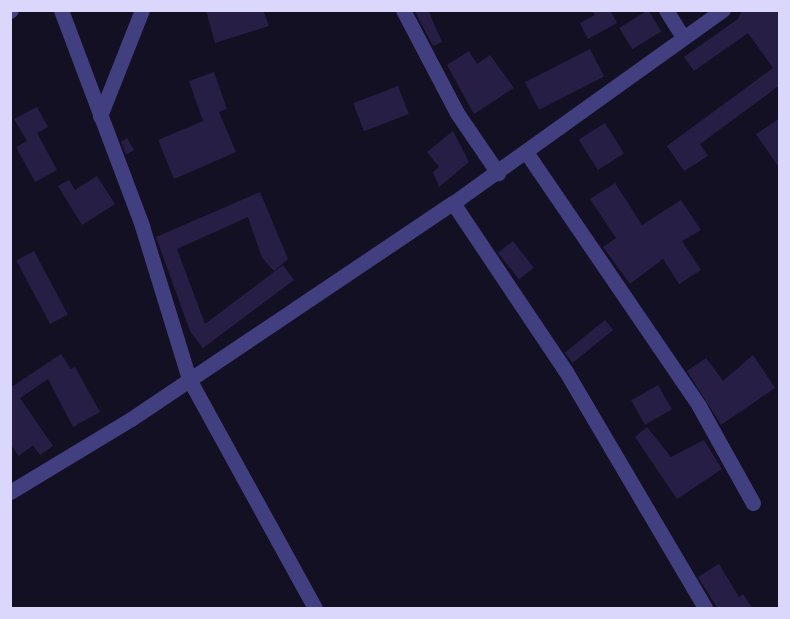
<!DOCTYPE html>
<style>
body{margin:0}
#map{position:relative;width:790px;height:619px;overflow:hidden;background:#141024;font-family:"Archivo Narrow",sans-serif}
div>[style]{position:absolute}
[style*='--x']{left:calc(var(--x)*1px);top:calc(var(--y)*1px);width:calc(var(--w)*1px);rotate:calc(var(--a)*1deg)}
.building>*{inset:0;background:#261e44;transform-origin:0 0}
.minor>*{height:15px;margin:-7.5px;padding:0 7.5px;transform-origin:7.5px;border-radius:7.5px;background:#423f80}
span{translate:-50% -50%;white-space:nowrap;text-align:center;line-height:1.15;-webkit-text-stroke:4.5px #141024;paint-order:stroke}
.frame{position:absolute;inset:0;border:12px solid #dbd6fc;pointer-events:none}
</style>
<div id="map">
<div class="building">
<i style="clip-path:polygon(206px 10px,263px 10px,269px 26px,215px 43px)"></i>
<i style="clip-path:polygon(414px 10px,428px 10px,442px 42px,433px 46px)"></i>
<i style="clip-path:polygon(592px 10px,610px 10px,617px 23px,588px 39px,580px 23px,595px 15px)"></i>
<i style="left:648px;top:10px;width:25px;height:34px;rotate:58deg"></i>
<i style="clip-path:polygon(742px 10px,780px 10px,780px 85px,700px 144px,708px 156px,684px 171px,667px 146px,773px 68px,748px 33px,694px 71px,684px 57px,738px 19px)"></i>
<i style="left:590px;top:49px;width:31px;height:73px;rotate:63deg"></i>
<i style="clip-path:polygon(469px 51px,477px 64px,490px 55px,514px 88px,474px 114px,447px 65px)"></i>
<i style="clip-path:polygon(214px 72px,227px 109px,219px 112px,236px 152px,174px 179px,158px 140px,203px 121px,189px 81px)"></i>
<i style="left:398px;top:86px;width:30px;height:48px;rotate:69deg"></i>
<i style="clip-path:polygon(37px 107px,48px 127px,37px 133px,57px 170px,35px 182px,16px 147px,27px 141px,14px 119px)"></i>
<i style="clip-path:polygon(780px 118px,780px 169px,756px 134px)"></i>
<i style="left:605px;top:123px;width:36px;height:31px;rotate:58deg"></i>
<i style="clip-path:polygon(453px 131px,469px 162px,439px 187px,433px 172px,439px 167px,427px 152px)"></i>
<i style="clip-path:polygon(127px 138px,134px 150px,126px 155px,121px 142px)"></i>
<i style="clip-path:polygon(97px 176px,115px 204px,82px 225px,58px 186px,69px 180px,75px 190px)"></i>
<i style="clip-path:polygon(615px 183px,642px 225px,681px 200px,701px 230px,682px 241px,701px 270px,679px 284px,663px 259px,630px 284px,603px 247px,616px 238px,590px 199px)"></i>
<i style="clip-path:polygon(260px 192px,288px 259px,274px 271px,262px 258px,248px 217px,177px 249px,205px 324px,283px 265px,294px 280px,203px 348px,190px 331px,156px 237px)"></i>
<i style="left:513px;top:241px;width:34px;height:19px;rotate:52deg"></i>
<i style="left:34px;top:251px;width:72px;height:20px;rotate:62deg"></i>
<i style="left:605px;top:320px;width:13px;height:52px;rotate:51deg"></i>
<i style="clip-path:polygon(61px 354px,71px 369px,75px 367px,100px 412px,73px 427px,48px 379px,20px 398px,53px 446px,40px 455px,33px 445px,19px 456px,10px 444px,10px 383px,13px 386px)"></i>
<i style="clip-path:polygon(753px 355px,775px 388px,721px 425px,687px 371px,706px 358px,723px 381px)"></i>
<i style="left:658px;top:385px;width:28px;height:31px;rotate:60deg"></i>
<i style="clip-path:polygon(647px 427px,671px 457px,704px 440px,722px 469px,677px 499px,635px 437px)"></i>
<i style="clip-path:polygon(719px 564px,739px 597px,743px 594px,753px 609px,718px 609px,698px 577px)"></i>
</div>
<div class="minor">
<i style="--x:61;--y:10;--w:231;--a:69.4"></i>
<i style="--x:142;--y:226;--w:160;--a:72.9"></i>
<i style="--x:189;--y:379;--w:261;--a:61.2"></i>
<i style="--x:403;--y:10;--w:116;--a:62.3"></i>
<i style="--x:457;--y:113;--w:73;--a:55.7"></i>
<i style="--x:666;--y:10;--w:32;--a:58"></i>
<i style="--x:10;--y:11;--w:1;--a:-45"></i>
<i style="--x:100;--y:116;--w:114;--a:-68.4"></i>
<i style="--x:526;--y:152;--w:307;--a:55.7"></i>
<i style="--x:699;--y:406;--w:111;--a:60.9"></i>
<i style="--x:453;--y:203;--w:201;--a:56.2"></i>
<i style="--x:565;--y:370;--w:276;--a:59.5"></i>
<i style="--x:10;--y:492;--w:141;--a:-31.1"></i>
<i style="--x:131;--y:419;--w:388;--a:-33.9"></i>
<i style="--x:453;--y:203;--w:332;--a:-35.6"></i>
</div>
<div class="frame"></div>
</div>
